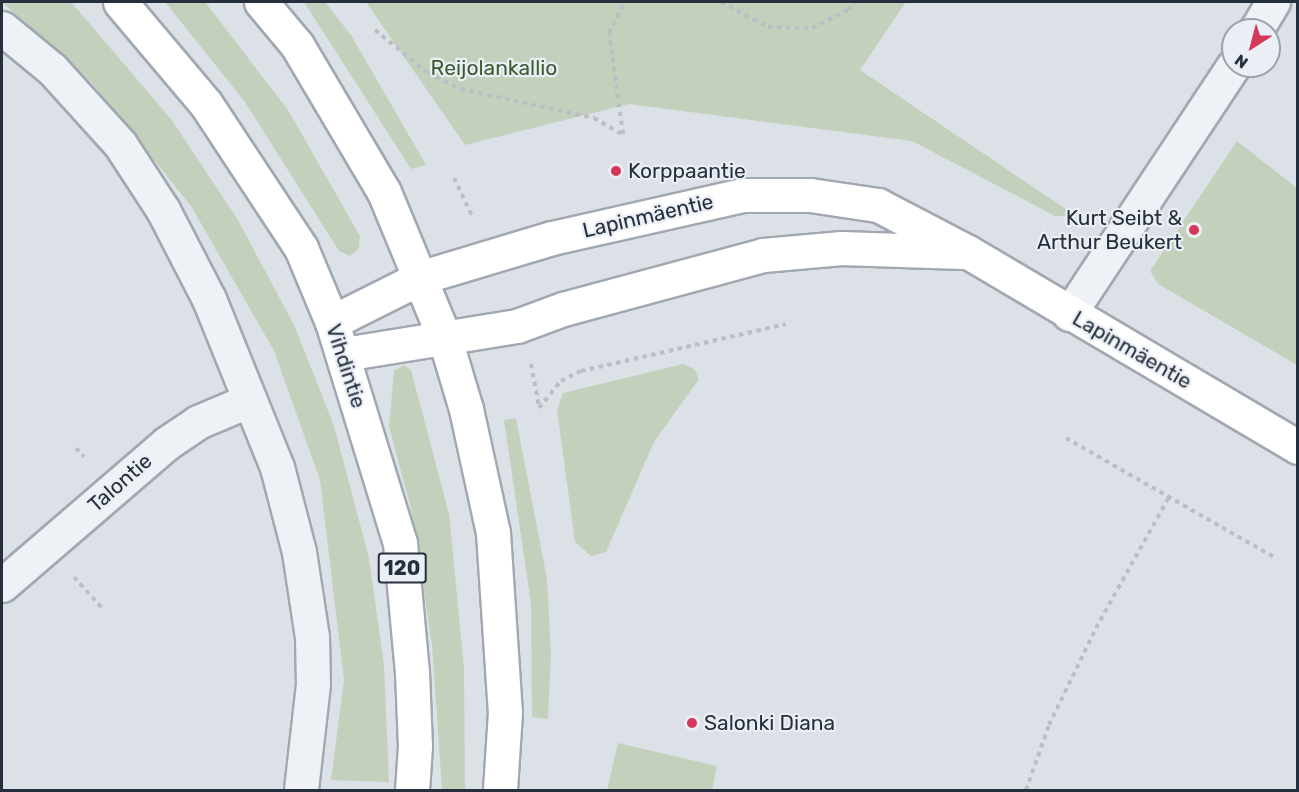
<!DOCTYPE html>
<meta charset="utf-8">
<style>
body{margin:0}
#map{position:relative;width:1299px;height:792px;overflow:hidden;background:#dce1e7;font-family:Rubik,sans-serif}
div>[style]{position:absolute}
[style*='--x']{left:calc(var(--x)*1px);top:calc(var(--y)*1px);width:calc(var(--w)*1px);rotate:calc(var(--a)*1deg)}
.green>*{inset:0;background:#c3d1bc}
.path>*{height:4px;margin-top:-2px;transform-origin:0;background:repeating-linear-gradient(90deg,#babfc5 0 4.5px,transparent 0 9px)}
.roads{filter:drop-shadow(2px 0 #a1a8b1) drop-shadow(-2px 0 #a1a8b1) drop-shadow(0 2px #a1a8b1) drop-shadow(0 -2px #a1a8b1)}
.street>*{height:33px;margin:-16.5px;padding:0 16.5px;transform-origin:16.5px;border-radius:16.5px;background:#eef1f5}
.secondary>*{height:33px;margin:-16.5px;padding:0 16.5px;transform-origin:16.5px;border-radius:16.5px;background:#fff}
.primary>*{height:33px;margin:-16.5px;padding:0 16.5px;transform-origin:16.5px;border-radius:16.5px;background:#fff}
.dots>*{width:16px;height:16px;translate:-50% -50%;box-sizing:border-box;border:3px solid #ebeff5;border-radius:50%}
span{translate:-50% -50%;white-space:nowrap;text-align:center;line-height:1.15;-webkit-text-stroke:4.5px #ebeff5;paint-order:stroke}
.shield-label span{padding:2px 4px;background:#ebeff5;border:2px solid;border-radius:4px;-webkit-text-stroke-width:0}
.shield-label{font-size:20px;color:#252f3e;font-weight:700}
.park-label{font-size:21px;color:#3b5a32}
.poi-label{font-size:21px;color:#252f3e}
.left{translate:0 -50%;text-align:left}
.right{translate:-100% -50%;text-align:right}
.street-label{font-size:21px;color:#252f3e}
.frame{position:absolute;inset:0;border:3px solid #252f3e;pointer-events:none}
.north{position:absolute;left:1221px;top:18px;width:60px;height:60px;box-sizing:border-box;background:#ebeff5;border:2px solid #9ca2ac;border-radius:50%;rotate:216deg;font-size:16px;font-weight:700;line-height:24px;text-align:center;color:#252f3e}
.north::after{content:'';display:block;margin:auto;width:21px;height:27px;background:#d43858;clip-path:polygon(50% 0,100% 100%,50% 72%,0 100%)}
</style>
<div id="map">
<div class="green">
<i style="clip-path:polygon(2px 2px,71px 2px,171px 119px,238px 220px,295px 327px,334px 426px,369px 558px,384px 665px,389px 782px,331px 780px,344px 680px,320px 480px,274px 351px,191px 206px,92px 83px)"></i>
<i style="clip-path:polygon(165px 2px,205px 2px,288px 110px,360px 236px,359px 248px,350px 256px,339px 251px,245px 102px)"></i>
<i style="clip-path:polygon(304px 2px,325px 2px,351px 35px,426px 165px,411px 169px)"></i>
<i style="clip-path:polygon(366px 2px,906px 2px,860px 70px,1076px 216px,1055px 216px,912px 141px,629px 104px,465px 145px)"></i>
<i style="clip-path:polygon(1237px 141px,1297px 188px,1297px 365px,1158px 284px,1150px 271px)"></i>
<i style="clip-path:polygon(683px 364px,694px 369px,699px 379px,654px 442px,606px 552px,591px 556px,575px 542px,557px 410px,563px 393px)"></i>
<i style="clip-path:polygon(404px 365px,411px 370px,449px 514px,464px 667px,465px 790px,442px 789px,432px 645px,411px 509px,389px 426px,394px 371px)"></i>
<i style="clip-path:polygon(516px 418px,547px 579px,551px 653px,548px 719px,532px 717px,531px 604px,504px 420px)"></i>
<i style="clip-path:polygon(618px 743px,717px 766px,712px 790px,607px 790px)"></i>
</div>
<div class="path">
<i style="--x:721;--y:2;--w:53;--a:28"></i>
<i style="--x:768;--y:27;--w:44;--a:1.3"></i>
<i style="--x:812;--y:28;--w:40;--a:-26.6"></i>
<i style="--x:848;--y:10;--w:11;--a:-49"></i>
<i style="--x:375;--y:30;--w:68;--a:39.1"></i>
<i style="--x:428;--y:73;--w:37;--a:26"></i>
<i style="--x:461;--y:89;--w:136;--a:12.3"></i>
<i style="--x:594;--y:118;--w:34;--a:30"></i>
<i style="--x:623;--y:134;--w:102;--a:-97.9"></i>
<i style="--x:609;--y:33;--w:35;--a:-63"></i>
<i style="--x:454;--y:178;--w:44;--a:64.6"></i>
<i style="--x:531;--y:364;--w:44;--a:79.5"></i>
<i style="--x:539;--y:408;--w:35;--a:-51"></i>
<i style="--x:561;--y:381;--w:22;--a:-27"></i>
<i style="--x:581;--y:371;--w:210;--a:-12.9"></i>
<i style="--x:1066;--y:438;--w:240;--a:29.8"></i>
<i style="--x:76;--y:448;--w:12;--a:48"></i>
<i style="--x:74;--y:577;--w:42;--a:47.9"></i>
<i style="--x:1026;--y:790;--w:69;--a:-70.5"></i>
<i style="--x:1049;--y:725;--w:108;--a:-64.1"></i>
<i style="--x:1096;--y:628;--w:150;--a:-60.9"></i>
</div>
<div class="roads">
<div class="street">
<i style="--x:2;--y:28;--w:65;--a:39.4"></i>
<i style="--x:52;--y:69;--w:101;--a:47.8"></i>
<i style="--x:120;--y:144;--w:79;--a:56.9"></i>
<i style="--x:163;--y:210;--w:100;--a:62.7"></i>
<i style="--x:209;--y:299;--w:181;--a:68"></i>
<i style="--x:277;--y:467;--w:88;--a:75.5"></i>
<i style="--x:299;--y:552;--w:86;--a:81.3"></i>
<i style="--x:312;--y:637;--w:47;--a:88.8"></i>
<i style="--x:313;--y:684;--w:107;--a:96.5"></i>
<i style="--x:1256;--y:30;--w:33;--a:-59"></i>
<i style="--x:1069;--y:314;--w:297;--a:-56.5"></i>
<i style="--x:2;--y:585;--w:218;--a:-40.7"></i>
<i style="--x:167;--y:443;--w:37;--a:-34"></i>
<i style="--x:198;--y:422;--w:56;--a:-22.9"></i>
</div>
<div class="secondary">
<i style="--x:332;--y:322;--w:101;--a:-26.6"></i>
<i style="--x:422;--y:277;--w:136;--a:-16.7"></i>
<i style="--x:552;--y:238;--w:196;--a:-12.7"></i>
<i style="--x:743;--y:195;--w:67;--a:0"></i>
<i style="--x:810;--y:195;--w:69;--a:8.4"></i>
<i style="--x:878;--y:205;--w:102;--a:27.6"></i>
<i style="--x:968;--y:252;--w:383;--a:30.6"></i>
<i style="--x:344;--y:354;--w:175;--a:-9.2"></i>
<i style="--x:517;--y:326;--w:49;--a:-20.3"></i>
<i style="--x:563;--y:309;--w:207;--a:-15.1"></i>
<i style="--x:763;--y:255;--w:79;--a:-5.1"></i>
<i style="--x:842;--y:248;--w:118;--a:1.9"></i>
</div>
<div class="primary">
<i style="--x:120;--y:2;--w:133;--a:49.9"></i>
<i style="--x:206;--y:104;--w:173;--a:56.6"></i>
<i style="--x:301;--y:248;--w:80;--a:67.3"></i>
<i style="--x:332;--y:322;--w:231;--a:72.9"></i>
<i style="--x:400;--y:543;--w:130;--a:84.7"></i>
<i style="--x:412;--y:672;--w:74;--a:87.7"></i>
<i style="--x:415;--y:746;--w:44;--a:93.9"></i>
<i style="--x:261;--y:2;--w:56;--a:50.1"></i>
<i style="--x:297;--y:45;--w:171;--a:59.4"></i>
<i style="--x:384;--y:192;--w:159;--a:67.5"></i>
<i style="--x:445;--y:339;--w:73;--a:73.3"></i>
<i style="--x:466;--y:409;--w:127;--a:77.7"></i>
<i style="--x:493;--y:533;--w:179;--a:86.2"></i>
<i style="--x:505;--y:712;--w:78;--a:93.7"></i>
</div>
</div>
<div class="dots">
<i style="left:616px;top:171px;background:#d43858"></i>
<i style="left:1194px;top:230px;background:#d43858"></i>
<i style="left:692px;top:723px;background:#d43858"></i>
</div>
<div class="shield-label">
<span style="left:402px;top:568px">120</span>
</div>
<div class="park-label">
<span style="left:494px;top:68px">Reijolankallio</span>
</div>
<div class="poi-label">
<span class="left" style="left:628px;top:171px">Korppaantie</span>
<span class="right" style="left:1182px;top:230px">Kurt Seibt &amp;<br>Arthur Beukert</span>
<span class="left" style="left:704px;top:723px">Salonki Diana</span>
</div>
<div class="street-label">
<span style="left:648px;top:216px;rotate:-13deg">Lapinmäentie</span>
<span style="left:1132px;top:350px;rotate:30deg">Lapinmäentie</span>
<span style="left:346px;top:366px;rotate:72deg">Vihdintie</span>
<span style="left:120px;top:483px;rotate:-41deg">Talontie</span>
</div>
<div class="frame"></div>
<div class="north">N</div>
</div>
